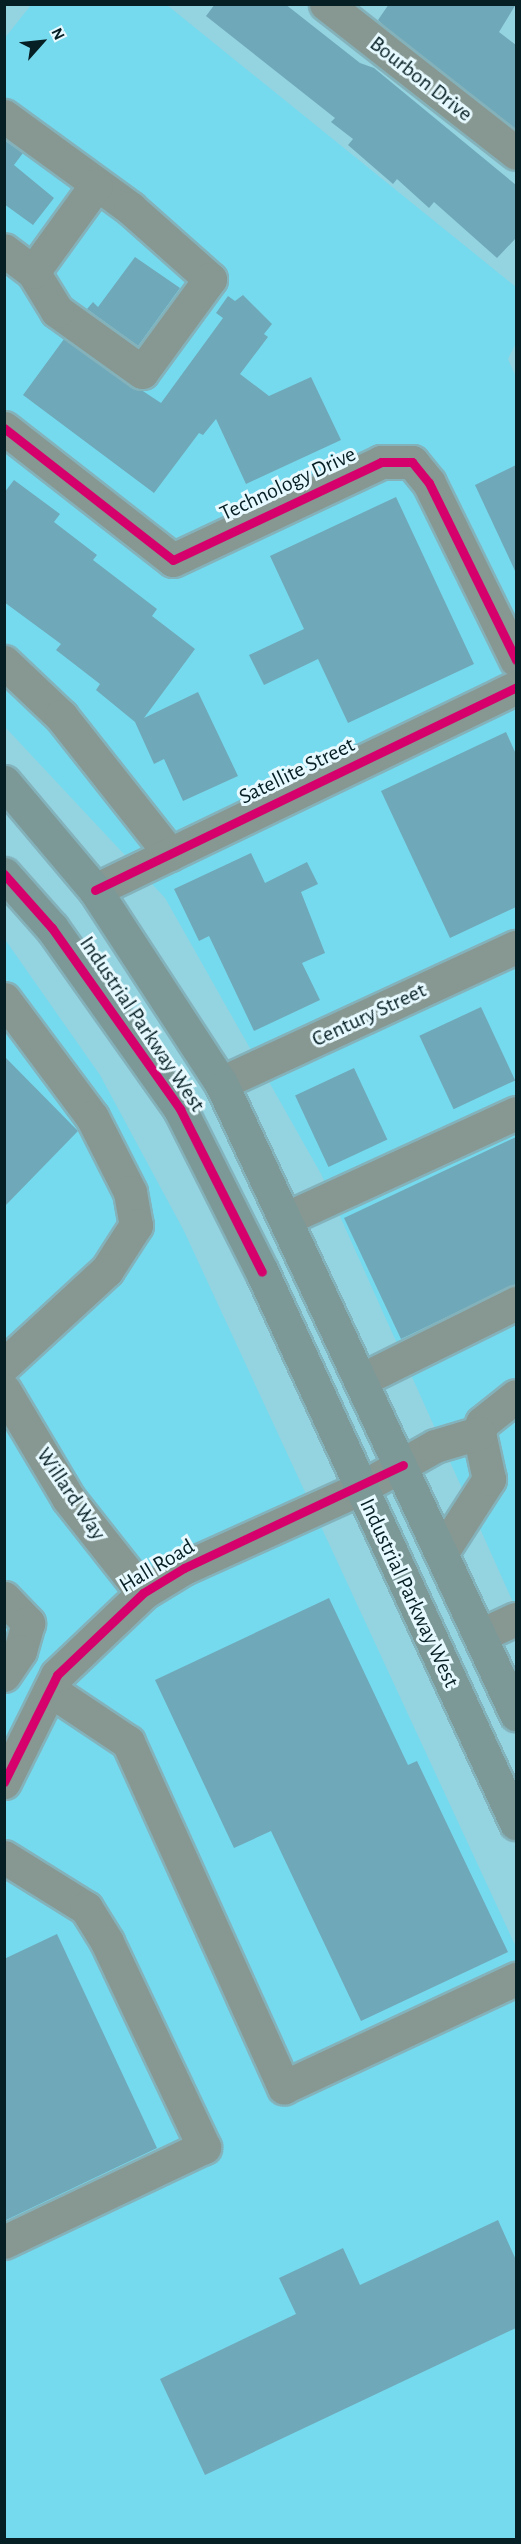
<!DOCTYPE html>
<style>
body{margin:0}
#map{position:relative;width:521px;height:2544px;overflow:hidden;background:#94d3e0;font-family:"Alegreya Sans",sans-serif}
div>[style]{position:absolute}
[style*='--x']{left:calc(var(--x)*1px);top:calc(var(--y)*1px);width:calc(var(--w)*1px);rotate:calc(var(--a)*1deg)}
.built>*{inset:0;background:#76daee}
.building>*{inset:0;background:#6fa8b9;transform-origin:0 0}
.roads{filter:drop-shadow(2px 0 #84b2bb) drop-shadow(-2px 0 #84b2bb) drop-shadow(0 2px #84b2bb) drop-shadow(0 -2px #84b2bb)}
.minor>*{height:33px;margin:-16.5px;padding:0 16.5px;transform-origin:16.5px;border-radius:16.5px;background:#879791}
.major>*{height:33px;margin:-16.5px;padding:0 16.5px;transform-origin:16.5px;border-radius:16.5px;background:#7c9897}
.cycleway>*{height:9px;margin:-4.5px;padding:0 4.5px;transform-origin:4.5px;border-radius:4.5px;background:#d6006c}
span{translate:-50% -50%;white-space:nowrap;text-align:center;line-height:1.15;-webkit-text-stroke:6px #e6f9fe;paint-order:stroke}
.street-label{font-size:22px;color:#061f24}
.frame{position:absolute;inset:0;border:6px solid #061f24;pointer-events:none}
.north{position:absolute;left:12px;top:12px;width:60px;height:60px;-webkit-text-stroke:4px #e6f9fe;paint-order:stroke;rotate:63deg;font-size:16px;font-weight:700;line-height:24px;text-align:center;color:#061f24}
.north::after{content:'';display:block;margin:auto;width:21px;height:27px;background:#061f24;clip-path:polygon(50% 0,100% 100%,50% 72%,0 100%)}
</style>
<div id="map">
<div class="built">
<i style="clip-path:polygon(31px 5px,167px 5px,516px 287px,516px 343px,508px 359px,516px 377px,516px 1609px,321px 1174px,165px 898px,5px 727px,4px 39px)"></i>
<i style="clip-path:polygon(4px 938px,100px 1075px,184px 1231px,516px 1947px,516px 2539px,5px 2539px)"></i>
</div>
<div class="building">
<i style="clip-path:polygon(215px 4px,285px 4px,360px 63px,374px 68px,516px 185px,516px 238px,497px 258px,434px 202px,429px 208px,397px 179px,393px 184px,348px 145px,353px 139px,331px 122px,335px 118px,206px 16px)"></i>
<i style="clip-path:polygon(389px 4px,516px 4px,499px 32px,516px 45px,516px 130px,386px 28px,378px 20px)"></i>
<i style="clip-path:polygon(4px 140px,23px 153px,14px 165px,54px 198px,33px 225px,4px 204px)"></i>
<i style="clip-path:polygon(135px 257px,180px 288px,138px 346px,87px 309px,93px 302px,98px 307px)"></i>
<i style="clip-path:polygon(243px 295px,272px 324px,264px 334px,268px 337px,240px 374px,269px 396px,311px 377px,341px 440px,246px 484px,216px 419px,203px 435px,199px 433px,154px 493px,23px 395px,64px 339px,161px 403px,223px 318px,216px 313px,228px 296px,235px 301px)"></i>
<i style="clip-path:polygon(516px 465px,516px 573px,475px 485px)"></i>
<i style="clip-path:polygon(14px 480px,60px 514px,54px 522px,97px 555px,93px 560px,157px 609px,152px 616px,195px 649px,144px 718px,198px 692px,238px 776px,183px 801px,164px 759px,154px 764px,135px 722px,96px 690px,100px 684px,56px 650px,61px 644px,4px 602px,4px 493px)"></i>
<i style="clip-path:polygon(396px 497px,474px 664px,348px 723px,318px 659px,264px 685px,249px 655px,304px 629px,270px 556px)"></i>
<i style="clip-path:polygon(506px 732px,516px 754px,516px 907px,450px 938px,381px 791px)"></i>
<i style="clip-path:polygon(251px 853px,265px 883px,307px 862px,318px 884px,301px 892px,325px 953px,302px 963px,320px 1000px,254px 1031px,209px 936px,199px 941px,174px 889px)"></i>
<i style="left:481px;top:1007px;width:81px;height:68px;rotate:65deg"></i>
<i style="clip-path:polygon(4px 1056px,78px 1131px,4px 1207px)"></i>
<i style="left:354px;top:1068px;width:79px;height:65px;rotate:65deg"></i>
<i style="clip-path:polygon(516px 1137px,516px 1284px,401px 1339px,344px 1218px)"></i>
<i style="clip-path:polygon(329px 1598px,408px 1765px,417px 1761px,508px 1952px,361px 2021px,271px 1831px,234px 1848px,155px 1680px)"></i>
<i style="clip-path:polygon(57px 1934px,157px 2148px,4px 2221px,4px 1959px)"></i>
<i style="clip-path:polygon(498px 2220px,516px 2260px,516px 2328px,205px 2475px,160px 2379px,296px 2314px,279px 2278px,343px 2248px,360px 2285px)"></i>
</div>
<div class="roads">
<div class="minor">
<i style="--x:326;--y:4;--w:241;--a:38.1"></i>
<i style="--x:4;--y:116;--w:156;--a:36.1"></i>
<i style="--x:130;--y:208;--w:107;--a:41.6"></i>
<i style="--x:210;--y:279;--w:115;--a:126.2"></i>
<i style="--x:142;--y:372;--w:105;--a:-144.3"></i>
<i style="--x:57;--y:311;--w:46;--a:-121.6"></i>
<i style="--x:33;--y:272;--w:36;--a:-143"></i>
<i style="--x:33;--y:272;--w:107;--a:-54.1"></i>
<i style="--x:4;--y:428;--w:214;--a:38"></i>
<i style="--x:173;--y:560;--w:230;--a:-25.2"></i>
<i style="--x:381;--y:462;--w:31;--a:0"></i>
<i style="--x:412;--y:462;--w:27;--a:51"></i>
<i style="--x:429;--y:483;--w:197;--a:63.8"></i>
<i style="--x:4;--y:662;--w:79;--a:43.5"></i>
<i style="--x:61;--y:716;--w:176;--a:51.7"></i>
<i style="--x:95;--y:890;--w:467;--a:-25.7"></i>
<i style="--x:4;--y:999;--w:147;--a:53.3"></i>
<i style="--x:92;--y:1117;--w:84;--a:63.1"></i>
<i style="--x:130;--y:1192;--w:34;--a:80"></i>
<i style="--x:136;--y:1225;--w:54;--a:122.8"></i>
<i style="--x:107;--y:1270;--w:140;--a:137.3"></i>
<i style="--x:221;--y:1083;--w:325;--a:-24.8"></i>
<i style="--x:287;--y:1218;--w:252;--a:-24.6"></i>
<i style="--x:363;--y:1379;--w:171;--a:-26.4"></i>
<i style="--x:4;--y:1390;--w:126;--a:59.3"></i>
<i style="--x:68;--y:1498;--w:121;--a:51.7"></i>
<i style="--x:442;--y:1552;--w:87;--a:-57.2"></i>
<i style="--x:489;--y:1479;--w:47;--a:-102.3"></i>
<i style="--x:479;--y:1433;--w:10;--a:-73"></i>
<i style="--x:482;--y:1423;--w:43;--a:-38.5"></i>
<i style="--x:4;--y:1598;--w:35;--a:46"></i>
<i style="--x:28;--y:1623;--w:29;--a:106"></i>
<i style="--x:20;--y:1651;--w:29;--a:124"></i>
<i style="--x:481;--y:1635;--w:38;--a:-25"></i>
<i style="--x:50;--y:1690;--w:94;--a:33.7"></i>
<i style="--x:128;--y:1742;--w:379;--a:65.7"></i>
<i style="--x:284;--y:2087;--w:256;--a:-25"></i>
<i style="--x:4;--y:1782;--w:119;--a:-63.6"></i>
<i style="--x:57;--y:1675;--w:119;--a:-43.6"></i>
<i style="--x:143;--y:1593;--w:48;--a:-31.4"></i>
<i style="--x:184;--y:1568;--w:192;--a:-24.3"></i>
<i style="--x:359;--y:1489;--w:87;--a:-29.5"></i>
<i style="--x:435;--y:1446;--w:46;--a:-16.5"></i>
<i style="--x:4;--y:1857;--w:97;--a:31.9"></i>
<i style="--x:86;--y:1908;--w:40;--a:58"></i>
<i style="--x:107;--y:1942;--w:227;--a:64.7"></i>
<i style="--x:204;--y:2147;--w:221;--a:154.6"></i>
</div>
<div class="major">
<i style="--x:4;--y:782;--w:141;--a:49.9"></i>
<i style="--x:95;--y:890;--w:230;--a:56.9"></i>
<i style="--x:221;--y:1083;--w:697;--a:64.94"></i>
<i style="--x:4;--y:874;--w:72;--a:48.4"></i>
<i style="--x:52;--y:928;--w:222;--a:54.7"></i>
<i style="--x:180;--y:1109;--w:182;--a:63.3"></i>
<i style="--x:262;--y:1272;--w:607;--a:65.25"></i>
</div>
</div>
<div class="cycleway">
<i style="--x:4;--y:428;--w:214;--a:38"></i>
<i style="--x:173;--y:560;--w:230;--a:-25.2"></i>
<i style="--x:381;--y:462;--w:31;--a:0"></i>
<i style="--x:412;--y:462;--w:27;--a:51"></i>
<i style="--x:429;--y:483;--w:197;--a:63.8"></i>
<i style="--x:4;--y:874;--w:72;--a:48.4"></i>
<i style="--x:52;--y:928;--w:222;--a:54.7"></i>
<i style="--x:180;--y:1109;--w:182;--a:63.3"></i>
<i style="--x:95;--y:890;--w:467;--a:-25.7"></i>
<i style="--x:4;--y:1782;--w:119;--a:-63.6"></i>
<i style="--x:57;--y:1675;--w:119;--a:-43.6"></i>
<i style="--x:143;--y:1593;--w:48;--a:-31.4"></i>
<i style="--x:184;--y:1568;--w:242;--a:-25.2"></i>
</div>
<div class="street-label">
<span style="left:421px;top:79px;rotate:38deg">Bourbon Drive</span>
<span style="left:288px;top:484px;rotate:-25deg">Technology Drive</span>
<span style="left:297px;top:771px;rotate:-26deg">Satellite Street</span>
<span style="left:369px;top:1015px;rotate:-25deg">Century Street</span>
<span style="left:142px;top:1024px;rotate:56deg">Industrial Parkway West</span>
<span style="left:71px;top:1494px;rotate:56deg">Willard Way</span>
<span style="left:157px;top:1566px;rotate:-31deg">Hall Road</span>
<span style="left:409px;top:1593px;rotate:65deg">Industrial Parkway West</span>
</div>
<div class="frame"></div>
<div class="north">N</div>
</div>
